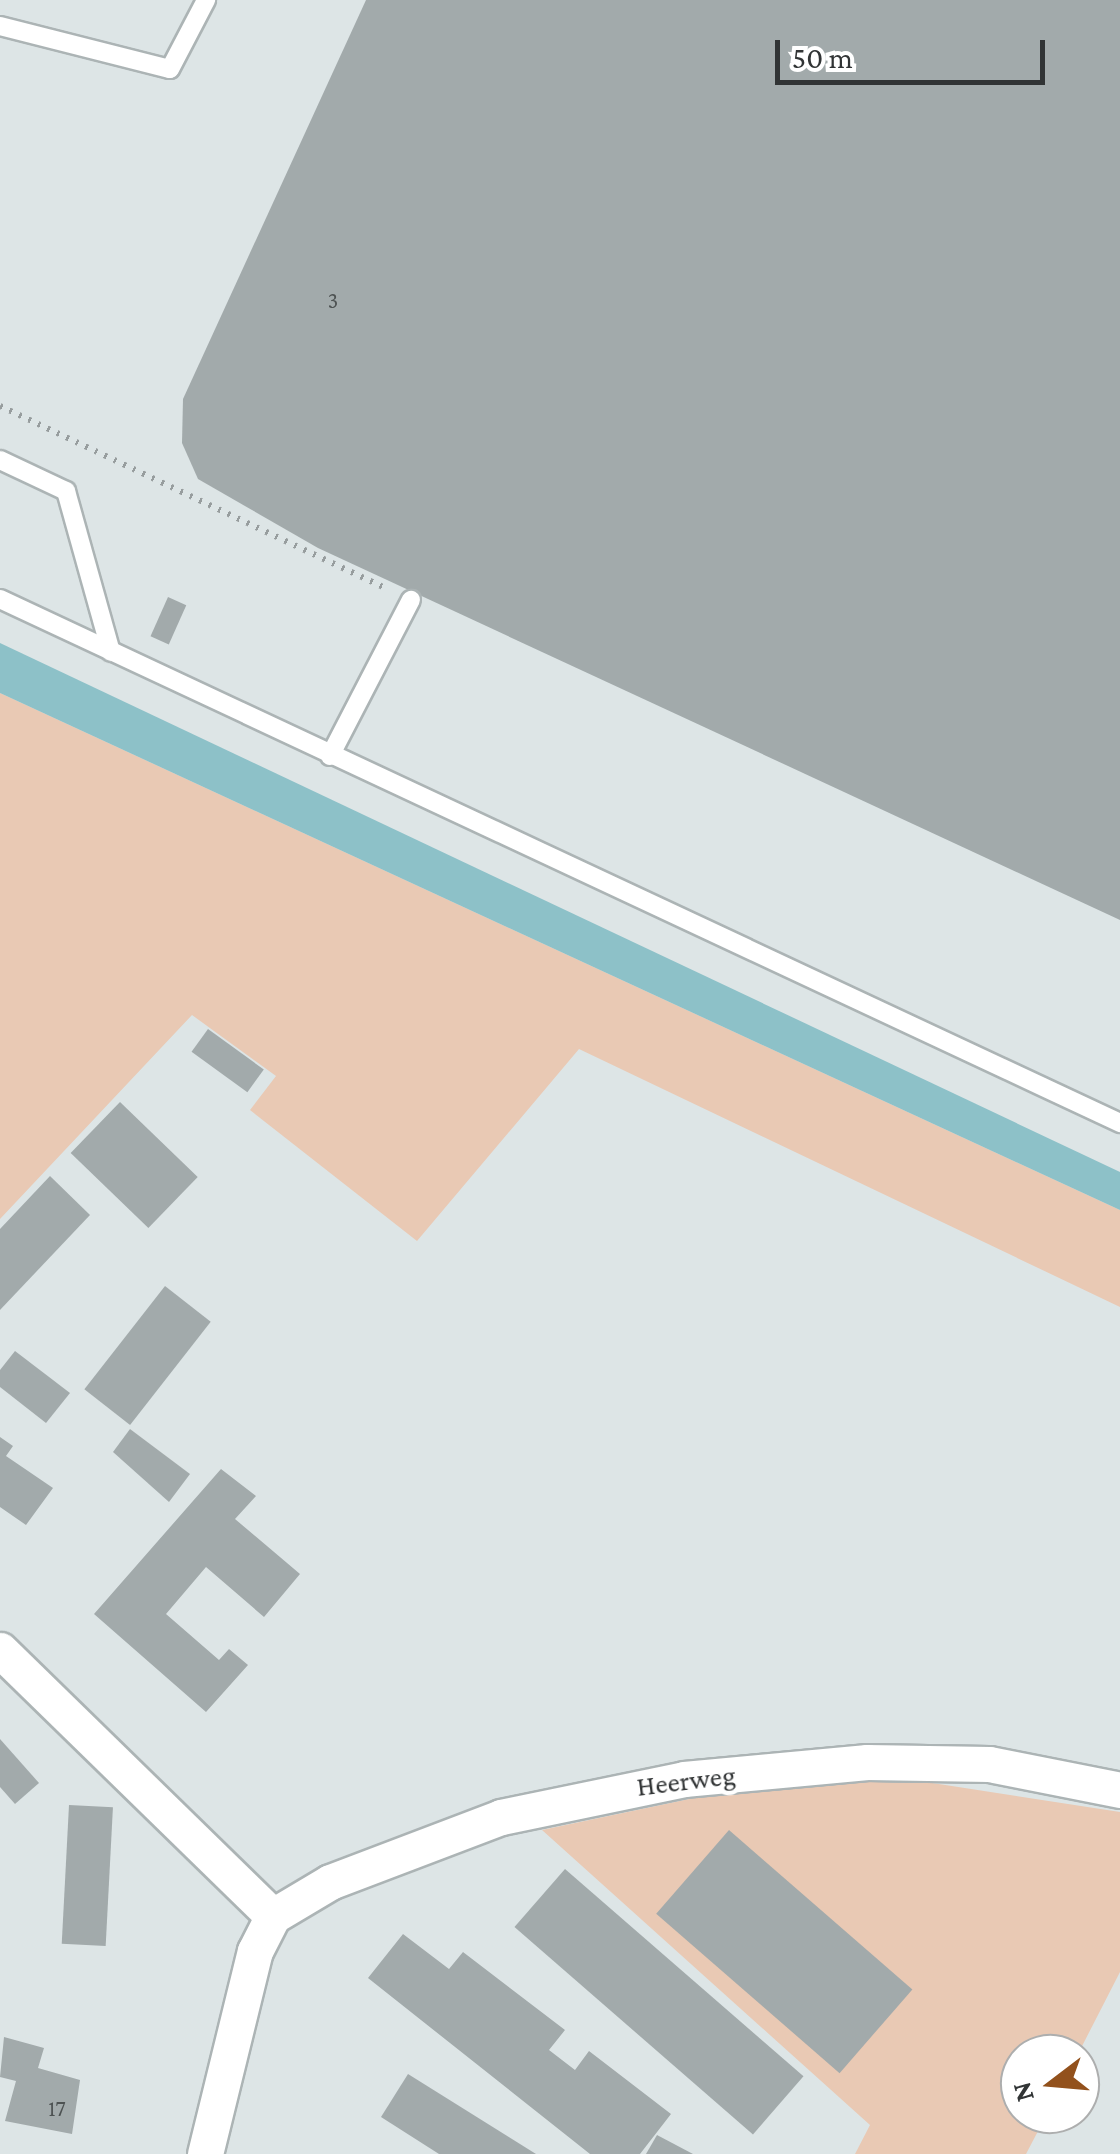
<!DOCTYPE html>
<style>
body{margin:0}
#map{position:relative;width:1120px;height:2154px;overflow:hidden;background:#dde5e6;font-family:"Crimson Pro",serif}
div>[style]{position:absolute}
[style*='--x']{left:calc(var(--x)*1px);top:calc(var(--y)*1px);width:calc(var(--w)*1px);rotate:calc(var(--a)*1deg)}
.green>*{inset:0;background:#e9c9b4}
.water>*{inset:0;background:#8dc1c8}
.building>*{inset:0;background:#a2aaab;transform-origin:0 0}
.path>*{height:6px;margin-top:-3px;transform-origin:0;background:repeating-linear-gradient(90deg,#979d9e 0 2.5px,transparent 0 10.5px)}
.roads{filter:drop-shadow(2px 0 #acb4b5) drop-shadow(-2px 0 #acb4b5) drop-shadow(0 2px #acb4b5) drop-shadow(0 -2px #acb4b5)}
.lane>*{height:18px;margin:-9px;padding:0 9px;transform-origin:9px;border-radius:9px;background:#fff}
.street>*{height:35px;margin:-17.5px;padding:0 17.5px;transform-origin:17.5px;border-radius:17.5px;background:#fff}
span{translate:-50% -50%;white-space:nowrap;text-align:center;line-height:1.15;-webkit-text-stroke:9px #fff;paint-order:stroke}
.number-label{font-size:22px;color:#4d5252}
.number-label span{-webkit-text-stroke-width:0}
.street-label{font-size:28px;color:#313435}
.north{position:absolute;left:1000px;top:2034px;width:100px;height:100px;box-sizing:border-box;background:#fff;border:2px solid #adaeae;border-radius:50%;rotate:254deg;font-size:28px;font-weight:700;line-height:40px;text-align:center;color:#313435}
.north::after{content:'';display:block;margin:auto;width:35px;height:45px;background:#92511c;clip-path:polygon(50% 0,100% 100%,50% 72%,0 100%)}
.scale{position:absolute;left:775px;top:40px;width:270px;height:45px;box-sizing:border-box;border:5px solid #313435;border-top:0;padding-left:12px;font-size:30px;line-height:35px;white-space:nowrap;color:#313435;-webkit-text-stroke:8px #fff;paint-order:stroke}
</style>
<div id="map">
<div class="green">
<i style="clip-path:polygon(0 693px,1120px 1210px,1120px 1307px,579px 1049px,417px 1241px,250px 1110px,276px 1076px,192px 1015px,0 1219px)"></i>
<i style="clip-path:polygon(913px 1780px,1120px 1812px,1120px 1972px,1078px 2054px,1020px 2054px,1020px 2114px,1047px 2114px,1026px 2154px,855px 2154px,870px 2125px,542px 1830px,775px 1781px)"></i>
</div>
<div class="water">
<i style="clip-path:polygon(0 643px,1120px 1172px,1120px 1210px,0 693px)"></i>
</div>
<div class="building">
<i style="clip-path:polygon(366px 0,1120px 0,1120px 920px,318px 548px,198px 479px,182px 443px,183px 399px)"></i>
<i style="left:168px;top:597px;width:20px;height:43px;rotate:24deg"></i>
<i style="left:208px;top:1029px;width:69px;height:28px;rotate:36deg"></i>
<i style="left:120px;top:1102px;width:108px;height:71px;rotate:44deg"></i>
<i style="clip-path:polygon(50px 1176px,90px 1215px,0 1310px,0 1229px)"></i>
<i style="left:165px;top:1286px;width:58px;height:131px;rotate:38deg"></i>
<i style="clip-path:polygon(15px 1351px,70px 1393px,46px 1423px,0 1387px,0 1370px)"></i>
<i style="clip-path:polygon(130px 1429px,190px 1474px,169px 1502px,113px 1452px)"></i>
<i style="clip-path:polygon(0 1437px,13px 1446px,6px 1456px,53px 1488px,26px 1525px,0 1507px)"></i>
<i style="clip-path:polygon(221px 1469px,256px 1496px,235px 1519px,300px 1574px,264px 1617px,206px 1567px,166px 1614px,219px 1660px,229px 1649px,248px 1665px,206px 1712px,94px 1614px)"></i>
<i style="clip-path:polygon(0 1739px,39px 1783px,15px 1804px,0 1787px)"></i>
<i style="left:69px;top:1805px;width:44px;height:139px;rotate:3deg"></i>
<i style="left:729px;top:1830px;width:243px;height:111px;rotate:41deg"></i>
<i style="left:565px;top:1869px;width:316px;height:77px;rotate:41deg"></i>
<i style="clip-path:polygon(403px 1934px,449px 1969px,463px 1952px,565px 2030px,549px 2050px,575px 2070px,589px 2051px,671px 2114px,640px 2154px,590px 2154px,368px 1978px)"></i>
<i style="clip-path:polygon(4px 2037px,44px 2048px,38px 2068px,80px 2080px,72px 2134px,5px 2121px,16px 2081px,0 2077px)"></i>
<i style="clip-path:polygon(408px 2074px,536px 2154px,439px 2154px,381px 2117px)"></i>
<i style="clip-path:polygon(657px 2135px,693px 2154px,646px 2154px)"></i>
</div>
<div class="path">
<i style="--x:0;--y:406;--w:429;--a:25.3"></i>
</div>
<div class="roads">
<div class="lane">
<i style="--x:0;--y:26;--w:175;--a:14.2"></i>
<i style="--x:170;--y:69;--w:78;--a:-62.4"></i>
<i style="--x:0;--y:460;--w:73;--a:25.2"></i>
<i style="--x:66;--y:491;--w:167;--a:74.4"></i>
<i style="--x:0;--y:599;--w:1237;--a:25.07"></i>
<i style="--x:330;--y:756;--w:176;--a:-62.6"></i>
</div>
<div class="street">
<i style="--x:0;--y:1650;--w:381;--a:44.3"></i>
<i style="--x:205;--y:2154;--w:209;--a:-76.2"></i>
<i style="--x:255;--y:1951;--w:39;--a:-63"></i>
<i style="--x:273;--y:1916;--w:66;--a:-30.8"></i>
<i style="--x:330;--y:1882;--w:183;--a:-20.8"></i>
<i style="--x:501;--y:1817;--w:187;--a:-11.7"></i>
<i style="--x:684;--y:1779;--w:184;--a:-5.3"></i>
<i style="--x:867;--y:1762;--w:122;--a:0.9"></i>
<i style="--x:989;--y:1764;--w:134;--a:11.2"></i>
</div>
</div>
<div class="number-label">
<span style="left:333px;top:301px">3</span>
<span style="left:57px;top:2109px">17</span>
</div>
<div class="street-label">
<span style="left:686px;top:1781px;rotate:-7deg">Heerweg</span>
</div>
<div class="north">N</div>
<div class="scale">50 m</div>
</div>
